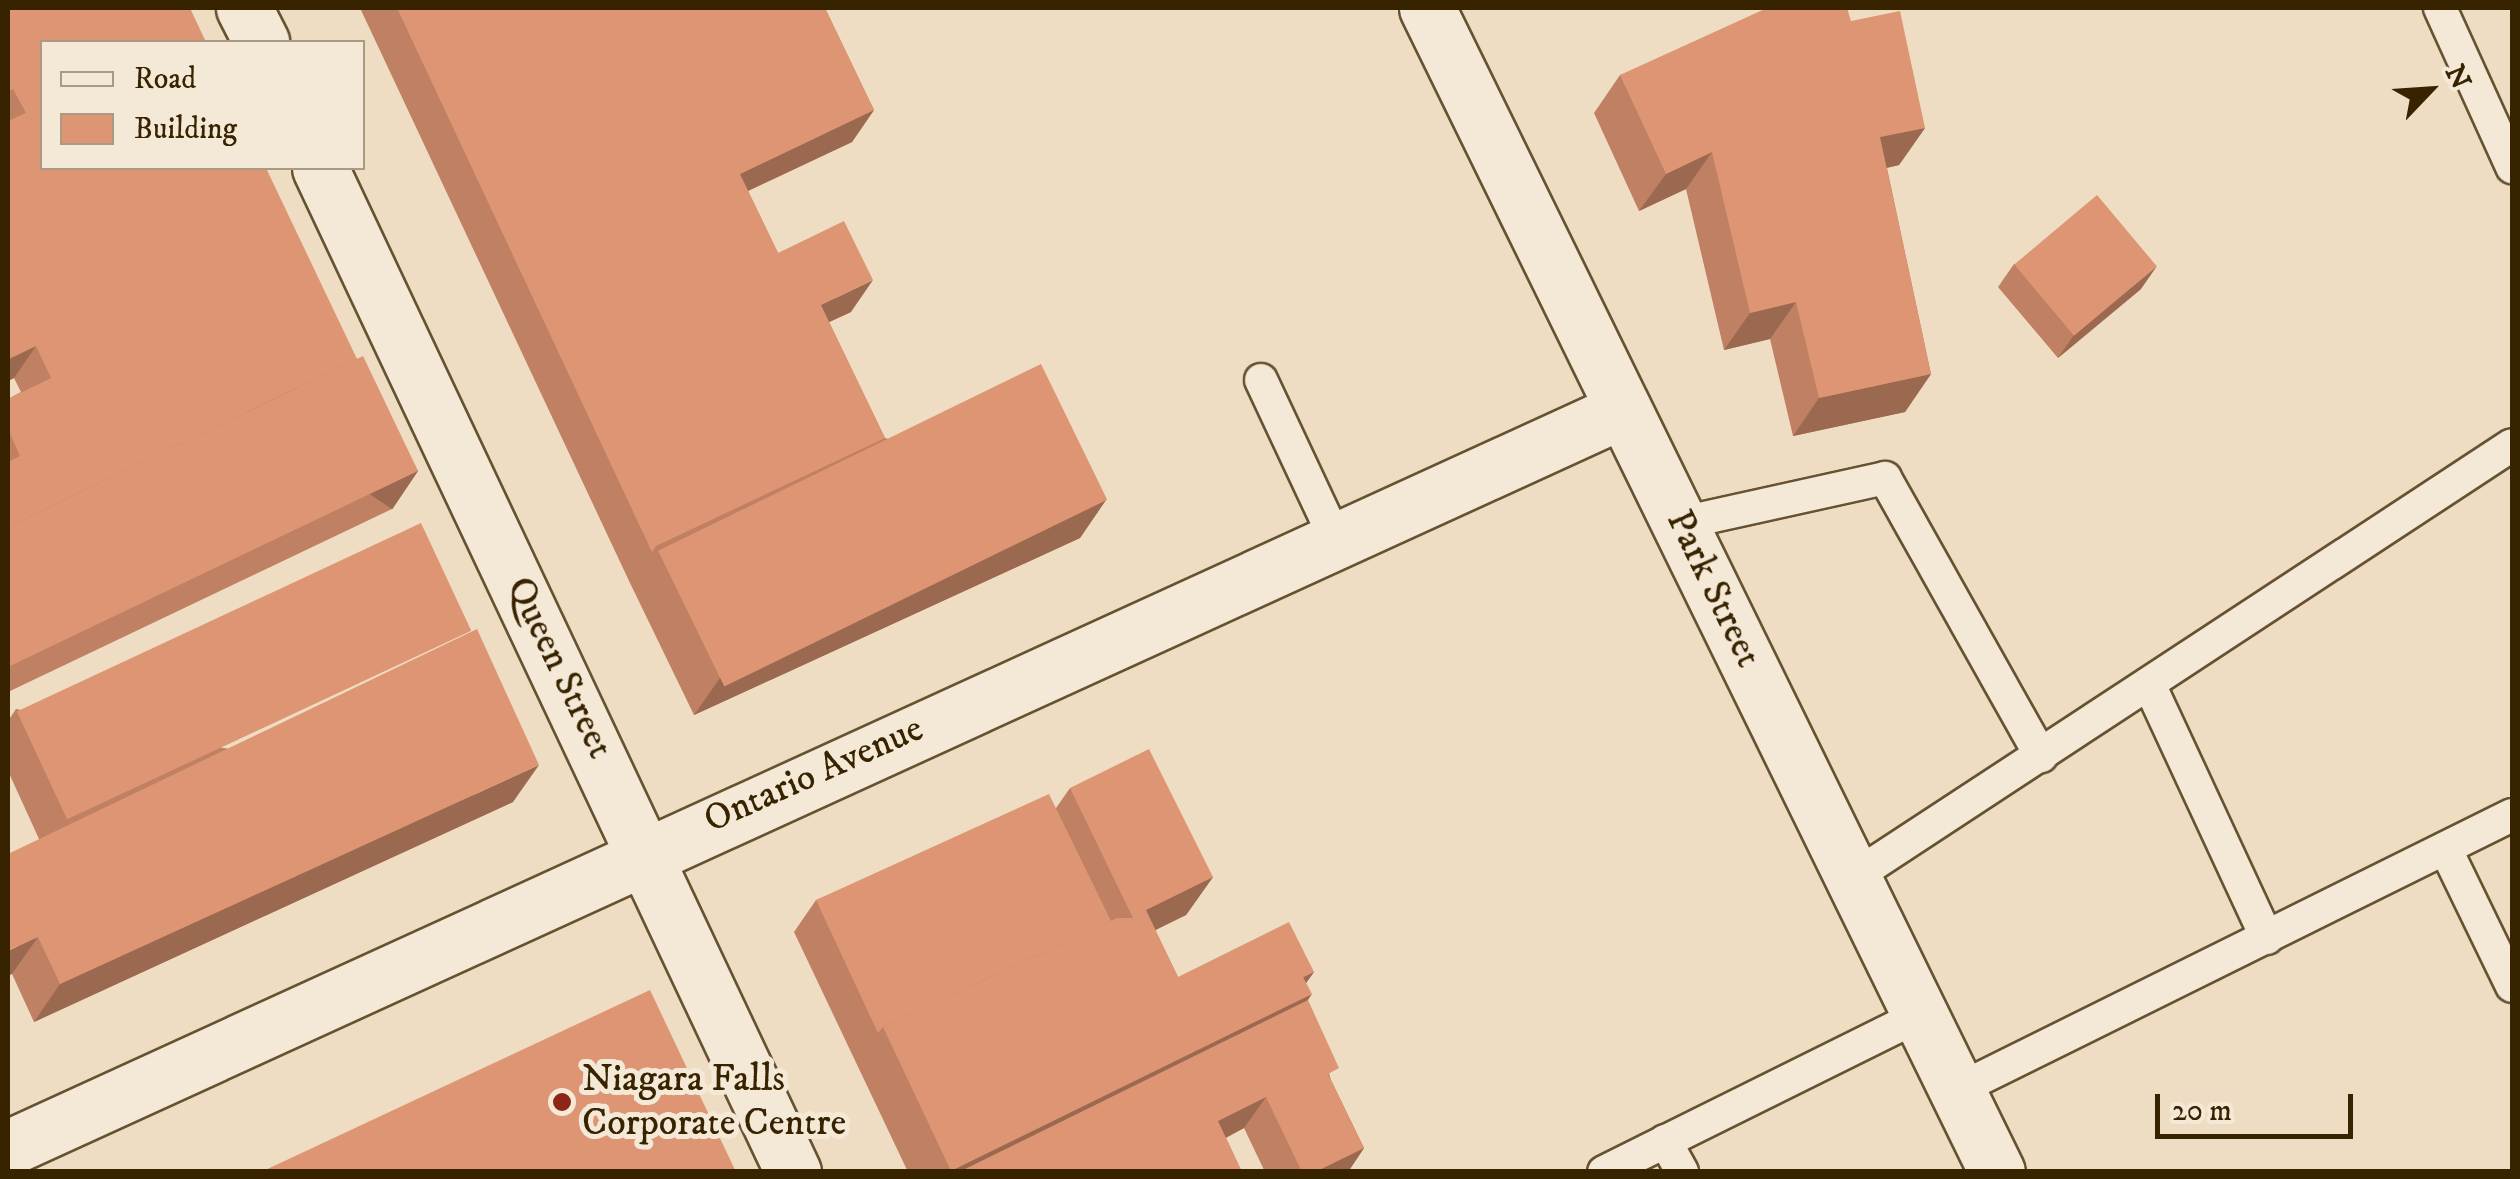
<!DOCTYPE html>
<style>
body{margin:0}
#map{position:relative;width:2520px;height:1179px;overflow:hidden;background:#eeddc2;font-family:"IM FELL DW Pica",serif}
div>[style]{position:absolute}
[style*='--x']{left:calc(var(--x)*1px);top:calc(var(--y)*1px);width:calc(var(--w)*1px);rotate:calc(var(--a)*1deg)}
.roads{filter:drop-shadow(2px 0 #665231) drop-shadow(-2px 0 #665231) drop-shadow(0 2px #665231) drop-shadow(0 -2px #665231)}
.service>*{height:32px;margin:-16px;padding:0 16px;transform-origin:16px;border-radius:16px;background:#f4e9d7}
.minor>*{height:55px;margin:-27.5px;padding:0 27.5px;transform-origin:27.5px;border-radius:27.5px;background:#f4e9d7}
.tertiary>*{height:55px;margin:-27.5px;padding:0 27.5px;transform-origin:27.5px;border-radius:27.5px;background:#f4e9d7}
.wall>*{inset:0;background:#bf8063}
.shaded-wall>*{inset:0;background:#9b6850;transform-origin:0 0}
.building>*{inset:0;background:#de9573;transform-origin:0 0}
.dots>*{width:28px;height:28px;translate:-50% -50%;box-sizing:border-box;border:5px solid #f4e9d7;border-radius:50%}
span{translate:-50% -50%;white-space:nowrap;text-align:center;line-height:1.15;-webkit-text-stroke:10px #f4e9d7;paint-order:stroke}
.street-label{font-size:38px;color:#382301}
.poi-label{font-size:38px;color:#382301}
.left{translate:0 -50%;text-align:left}
.frame{position:absolute;inset:0;border:10px solid #382301;pointer-events:none}
.legend{position:absolute;left:40px;top:40px;width:325px;height:130px;box-sizing:border-box;background:#f4e9d7;border:2px solid #a99a81;margin:0;padding:12px 18px;list-style:none;font-size:30px;color:#382301}
.legend li{display:flex;align-items:center;gap:20px;height:50px}
.legend b{width:50px;border:2px solid #a99a81}
.north{position:absolute;left:2380px;top:40px;width:100px;height:100px;-webkit-text-stroke:8px #f4e9d7;paint-order:stroke;rotate:65deg;font-size:28px;font-weight:700;line-height:40px;text-align:center;color:#382301}
.north::after{content:'';display:block;margin:auto;width:35px;height:45px;background:#382301;clip-path:polygon(50% 0,100% 100%,50% 72%,0 100%)}
.scale{position:absolute;left:2155px;top:1094px;width:198px;height:45px;box-sizing:border-box;border:5px solid #382301;border-top:0;padding-left:12px;font-size:30px;line-height:35px;white-space:nowrap;color:#382301;-webkit-text-stroke:8px #f4e9d7;paint-order:stroke}
</style>
<div id="map">
<div class="roads">
<div class="service">
<i style="--x:2440;--y:8;--w:175;--a:65.6"></i>
<i style="--x:1261;--y:380;--w:177;--a:64.9"></i>
<i style="--x:1682;--y:523;--w:208;--a:-12.5"></i>
<i style="--x:1885;--y:478;--w:319;--a:60.7"></i>
<i style="--x:2149;--y:684;--w:280;--a:65.1"></i>
<i style="--x:2446;--y:850;--w:151;--a:64.1"></i>
<i style="--x:1852;--y:878;--w:789;--a:-33.27"></i>
<i style="--x:1957;--y:1090;--w:619;--a:-26.36"></i>
<i style="--x:1665;--y:1141;--w:35;--a:61"></i>
<i style="--x:1604;--y:1172;--w:353;--a:-26.4"></i>
</div>
<div class="minor">
<i style="--x:1427;--y:8;--w:1296;--a:63.91"></i>
<i style="--x:8;--y:1148;--w:1776;--a:-24.56"></i>
</div>
<div class="tertiary">
<i style="--x:244;--y:8;--w:38;--a:63"></i>
<i style="--x:320;--y:168;--w:1110;--a:64.77"></i>
</div>
</div>
<div class="wall">
<i style="clip-path:polygon(8px 8px,357px 359px,418px 471px,392px 509px,8px 692px,8px 399px,21px 392px,14px 378px,8px 381px)"></i>
<i style="clip-path:polygon(360px 8px,825px 8px,874px 110px,852px 142px,748px 191px,778px 253px,851px 312px,829px 322px,885px 438px,1106px 500px,1080px 538px,694px 715px,630px 583px)"></i>
<i style="clip-path:polygon(1851px 21px,1925px 128px,1899px 165px,1887px 168px,1931px 374px,1905px 412px,1793px 436px,1770px 339px,1724px 350px,1686px 189px,1639px 211px,1594px 113px,1620px 75px)"></i>
<i style="clip-path:polygon(2014px 264px,2141px 289px,2058px 358px,1998px 287px)"></i>
<i style="clip-path:polygon(16px 709px,513px 802px,34px 1022px,12px 974px,39px 839px,8px 771px,8px 721px)"></i>
<i style="clip-path:polygon(1070px 788px,1213px 877px,1186px 915px,1155px 930px,1178px 977px,1314px 972px,1306px 983px,1308px 1000px,1331px 1080px,1364px 1148px,1348px 1172px,1265px 1172px,1244px 1128px,1226px 1138px,1242px 1172px,908px 1172px,794px 932px,816px 900px,1056px 808px)"></i>
</div>
<div class="shaded-wall">
<i style="clip-path:polygon(874px 110px,852px 142px,718px 205px,740px 174px)"></i>
<i style="clip-path:polygon(1925px 128px,1899px 165px,1854px 175px,1880px 137px)"></i>
<i style="clip-path:polygon(1712px 152px,1686px 189px,1639px 211px,1666px 174px)"></i>
<i style="clip-path:polygon(2157px 266px,2141px 289px,2058px 358px,2074px 335px)"></i>
<i style="clip-path:polygon(873px 280px,851px 312px,799px 336px,821px 305px)"></i>
<i style="clip-path:polygon(1796px 302px,1770px 339px,1724px 350px,1750px 313px)"></i>
<i style="clip-path:polygon(36px 346px,14px 378px,8px 381px,8px 360px)"></i>
<i style="clip-path:polygon(1931px 374px,1905px 412px,1793px 436px,1819px 398px)"></i>
<i style="left:418px;top:471px;width:46px;height:454px;rotate:124deg"></i>
<i style="clip-path:polygon(1106px 500px,1080px 538px,694px 715px,720px 678px)"></i>
<i style="clip-path:polygon(539px 765px,513px 802px,34px 1022px,60px 984px)"></i>
<i style="clip-path:polygon(1213px 877px,1186px 915px,1119px 948px,1146px 910px)"></i>
<i style="clip-path:polygon(38px 937px,12px 974px,8px 976px,8px 951px)"></i>
<i style="clip-path:polygon(1314px 972px,1291px 1004px,1312px 994px,1286px 1032px,1001px 1172px,951px 1171px)"></i>
<i style="clip-path:polygon(1266px 1097px,1244px 1128px,1196px 1153px,1218px 1121px)"></i>
<i style="clip-path:polygon(1364px 1148px,1348px 1172px,1315px 1172px)"></i>
</div>
<div class="building">
<i style="clip-path:polygon(8px 8px,190px 8px,206px 42px,42px 42px,42px 168px,266px 168px,357px 359px,8px 527px,8px 462px,20px 456px,8px 429px,8px 399px,51px 378px,36px 346px,8px 359px,8px 121px,26px 113px,13px 89px,8px 92px)"></i>
<i style="clip-path:polygon(397px 8px,825px 8px,874px 110px,740px 174px,778px 253px,844px 221px,873px 280px,821px 305px,885px 438px,656px 546px,652px 552px)"></i>
<i style="clip-path:polygon(1767px 8px,1847px 8px,1851px 21px,1900px 11px,1925px 128px,1880px 137px,1931px 374px,1819px 398px,1796px 302px,1750px 313px,1712px 152px,1666px 174px,1620px 75px)"></i>
<i style="left:2097px;top:195px;width:93px;height:108px;rotate:50deg"></i>
<i style="clip-path:polygon(363px 356px,418px 471px,8px 667px,8px 527px)"></i>
<i style="left:1041px;top:364px;width:151px;height:426px;rotate:64deg"></i>
<i style="left:421px;top:523px;width:119px;height:446px;rotate:65deg"></i>
<i style="clip-path:polygon(477px 629px,539px 765px,60px 984px,38px 937px,8px 951px,8px 854px)"></i>
<i style="clip-path:polygon(1149px 749px,1213px 877px,1146px 910px,1178px 977px,1289px 922px,1314px 972px,1303px 977px,1312px 994px,951px 1171px,883px 1027px,1117px 918px,1133px 918px,1070px 788px)"></i>
<i style="clip-path:polygon(1049px 794px,1111px 921px,883px 1027px,878px 1033px,816px 900px)"></i>
<i style="clip-path:polygon(650px 990px,736px 1172px,261px 1172px)"></i>
<i style="clip-path:polygon(1308px 1000px,1339px 1068px,1328px 1074px,1364px 1148px,1315px 1172px,1302px 1172px,1266px 1097px,1218px 1121px,1242px 1172px,959px 1172px)"></i>
</div>
<div class="dots">
<i style="left:562px;top:1102px;background:#8f2418"></i>
</div>
<div class="street-label">
<span style="left:1713px;top:589px;rotate:64deg">Park Street</span>
<span style="left:559px;top:668px;rotate:64deg">Queen Street</span>
<span style="left:814px;top:775px;rotate:-24deg">Ontario Avenue</span>
</div>
<div class="poi-label">
<span class="left" style="left:582px;top:1102px">Niagara Falls<br>Corporate Centre</span>
</div>
<div class="frame"></div>
<ul class="legend">
<li><b style="height:12px;background:#f4e9d7"></b>Road</li>
<li><b style="height:28px;background:#de9573"></b>Building</li>
</ul>
<div class="north">N</div>
<div class="scale">20 m</div>
</div>
